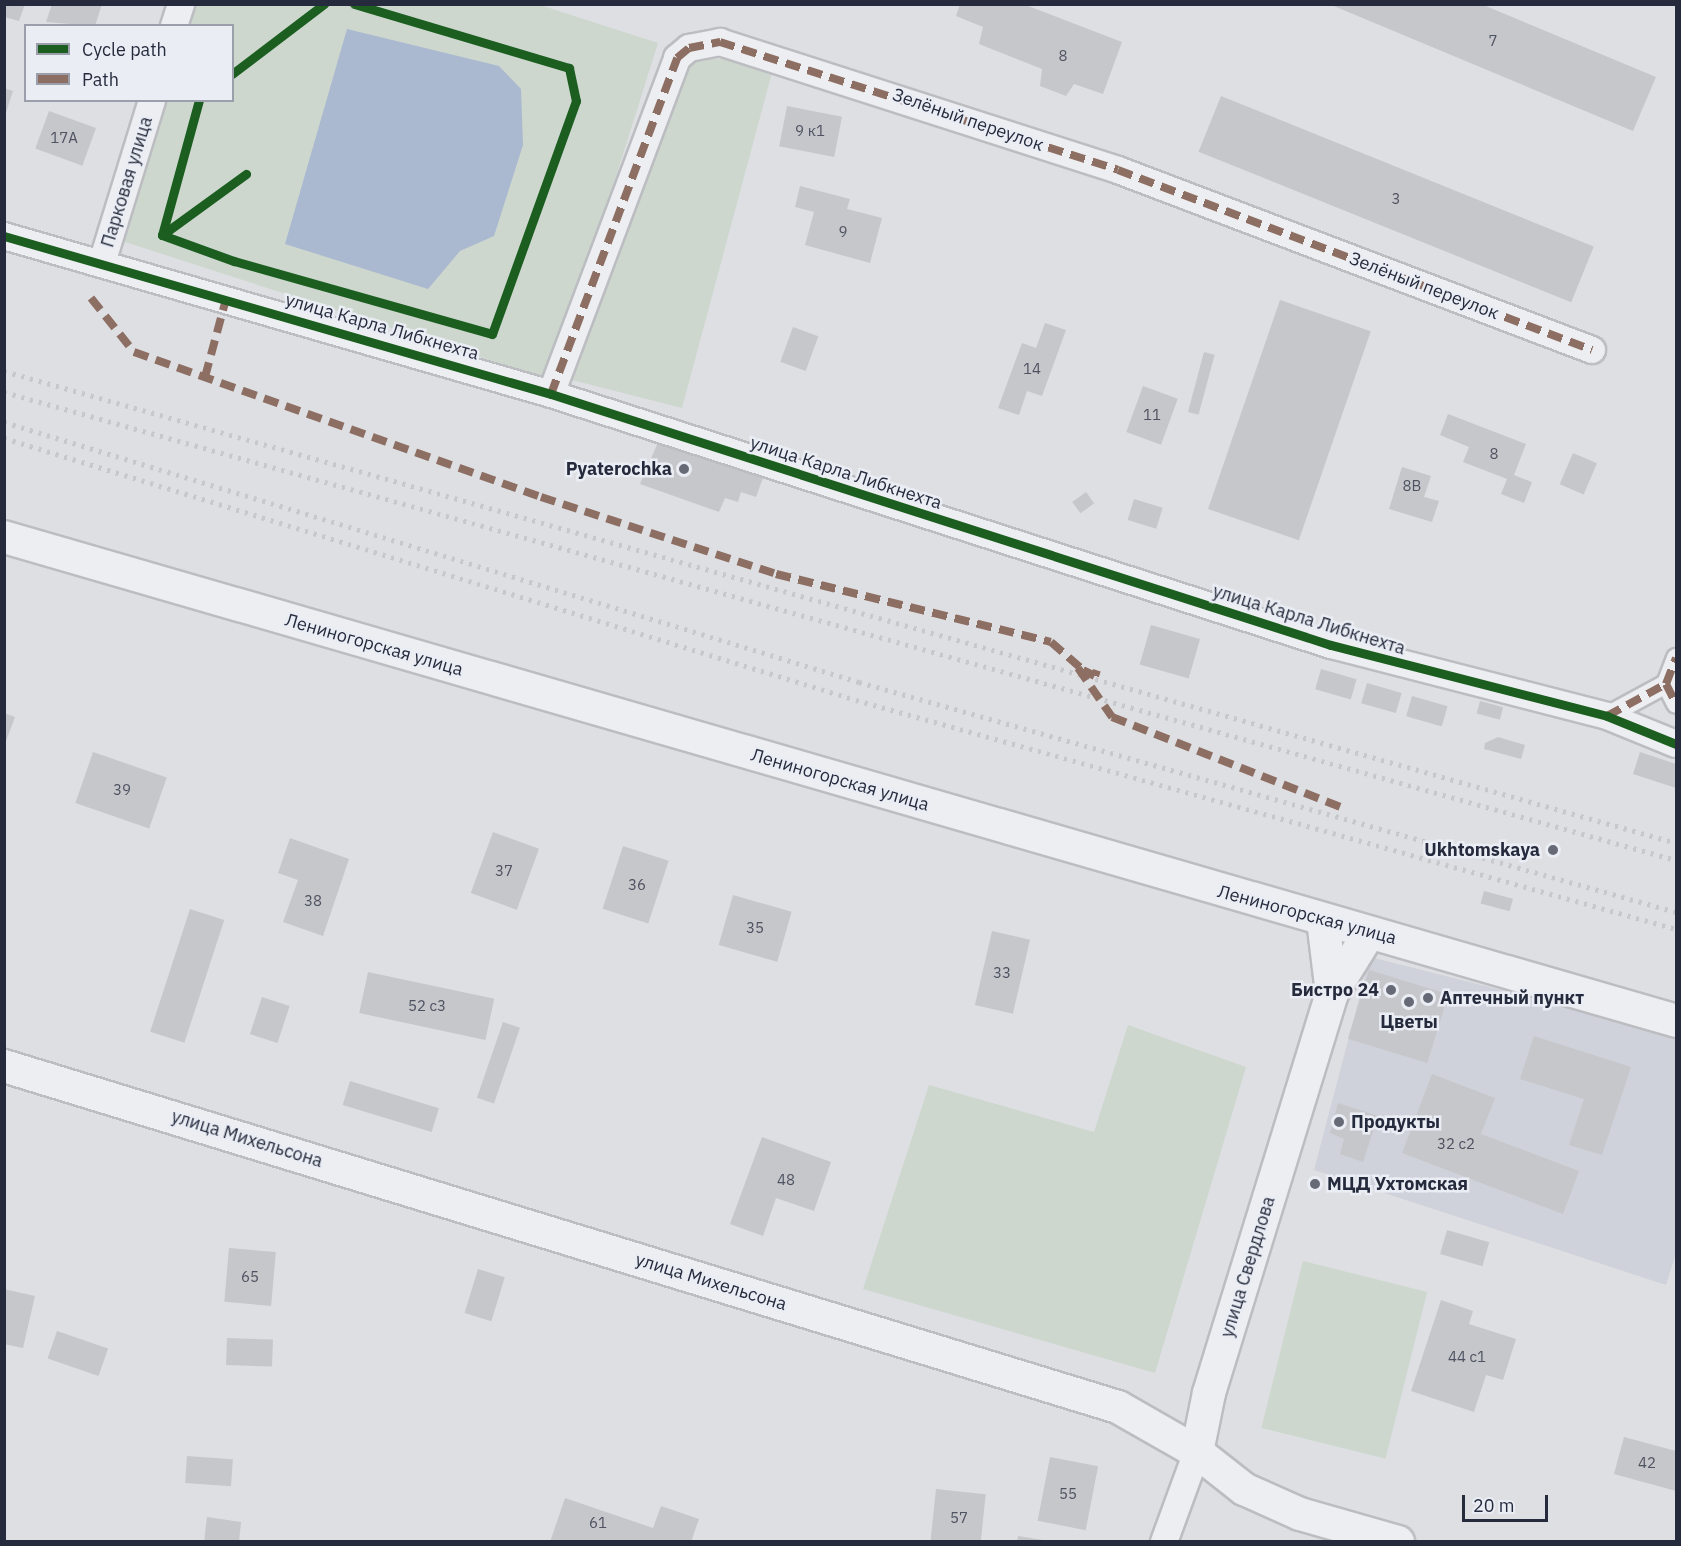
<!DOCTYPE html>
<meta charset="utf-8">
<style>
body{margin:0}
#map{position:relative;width:1681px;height:1546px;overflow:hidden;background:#dedfe3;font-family:"IBM Plex Sans",sans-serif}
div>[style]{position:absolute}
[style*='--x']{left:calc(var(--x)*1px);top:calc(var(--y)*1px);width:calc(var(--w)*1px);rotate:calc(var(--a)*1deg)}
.built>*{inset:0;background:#cfd2da}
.green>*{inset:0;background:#cdd7ce;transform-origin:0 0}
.water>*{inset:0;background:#aab8d0}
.building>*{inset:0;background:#c6c7cb;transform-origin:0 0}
.roads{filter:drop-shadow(2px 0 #bcbdc1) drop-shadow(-2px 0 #bcbdc1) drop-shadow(0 2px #bcbdc1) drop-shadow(0 -2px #bcbdc1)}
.pedestrian>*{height:18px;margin:-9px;padding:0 9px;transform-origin:9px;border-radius:9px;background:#edeef1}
.minor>*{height:26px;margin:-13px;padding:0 13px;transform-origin:13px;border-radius:13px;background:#edeef1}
.tertiary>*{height:32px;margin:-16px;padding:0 16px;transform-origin:16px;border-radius:16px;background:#edeef1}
.rail>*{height:4.5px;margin-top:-2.25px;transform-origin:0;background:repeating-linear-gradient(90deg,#c6c8cc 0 3px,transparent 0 9px)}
.quiet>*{height:8px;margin-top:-4px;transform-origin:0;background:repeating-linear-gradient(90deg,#8d6e63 0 15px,transparent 0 23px)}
.cycleway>*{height:9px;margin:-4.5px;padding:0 4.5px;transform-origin:4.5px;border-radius:4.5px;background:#1b5e20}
.dots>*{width:16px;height:16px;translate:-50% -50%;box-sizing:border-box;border:3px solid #eaedf4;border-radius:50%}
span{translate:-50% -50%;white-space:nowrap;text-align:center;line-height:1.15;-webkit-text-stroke:5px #eaedf4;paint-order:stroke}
.number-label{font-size:15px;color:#4e5361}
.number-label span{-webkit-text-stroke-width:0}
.street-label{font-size:18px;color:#252b3d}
.poi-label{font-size:18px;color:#252b3d;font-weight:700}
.right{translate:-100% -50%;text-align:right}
.left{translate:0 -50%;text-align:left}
.frame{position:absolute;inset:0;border:6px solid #252b3d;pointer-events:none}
.legend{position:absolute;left:24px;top:24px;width:210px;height:78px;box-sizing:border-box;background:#eaedf4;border:2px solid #9b9fab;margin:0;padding:8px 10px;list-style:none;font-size:18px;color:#252b3d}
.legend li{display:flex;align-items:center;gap:12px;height:30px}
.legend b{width:30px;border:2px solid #9b9fab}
.scale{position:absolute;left:1462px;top:1495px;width:86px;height:27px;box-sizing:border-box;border:3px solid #252b3d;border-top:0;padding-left:8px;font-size:18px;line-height:21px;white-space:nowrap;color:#252b3d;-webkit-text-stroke:4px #eaedf4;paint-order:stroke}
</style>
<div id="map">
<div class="built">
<i style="clip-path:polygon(1370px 957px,1676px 1034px,1676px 1253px,1666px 1285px,1314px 1170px)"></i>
</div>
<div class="green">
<i style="clip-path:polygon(196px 5px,540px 5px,658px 43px,552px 380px,119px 240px,165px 101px,232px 100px,232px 26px,189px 25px)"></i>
<i style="clip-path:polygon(687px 59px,730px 59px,773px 69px,682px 408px,568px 379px)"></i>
<i style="clip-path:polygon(1128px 1025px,1246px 1067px,1155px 1373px,863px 1289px,929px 1085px,1094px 1132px)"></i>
<i style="left:1303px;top:1261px;width:128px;height:172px;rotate:14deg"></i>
</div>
<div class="water">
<i style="clip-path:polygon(347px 29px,499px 66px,521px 89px,523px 145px,494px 236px,460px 251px,428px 289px,285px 244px)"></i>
</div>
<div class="building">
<i style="clip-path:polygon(4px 4px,25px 4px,19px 21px,4px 17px)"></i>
<i style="clip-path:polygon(52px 4px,102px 4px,95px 26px,46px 22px)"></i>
<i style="clip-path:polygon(960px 4px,1023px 4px,1122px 42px,1103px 94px,1074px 84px,1066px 96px,1040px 86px,1042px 69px,979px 44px,983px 27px,956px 16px)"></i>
<i style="clip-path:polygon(1329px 4px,1481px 4px,1656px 77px,1633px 131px)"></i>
<i style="clip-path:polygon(4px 88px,13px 91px,5px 116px,4px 116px)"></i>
<i style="left:1221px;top:96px;width:402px;height:60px;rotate:22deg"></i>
<i style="left:787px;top:106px;width:56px;height:41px;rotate:11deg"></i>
<i style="left:49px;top:111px;width:50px;height:40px;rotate:20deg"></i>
<i style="clip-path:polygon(800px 186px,850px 199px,847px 209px,882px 218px,870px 263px,805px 245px,814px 212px,795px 207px)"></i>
<i style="left:1280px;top:300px;width:96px;height:221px;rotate:19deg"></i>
<i style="clip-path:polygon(1045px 323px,1066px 330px,1042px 396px,1027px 391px,1019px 415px,998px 408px,1022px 343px,1036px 348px)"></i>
<i style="left:793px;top:327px;width:27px;height:37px;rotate:20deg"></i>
<i style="left:1204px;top:352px;width:11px;height:62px;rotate:15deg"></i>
<i style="left:1143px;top:386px;width:37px;height:49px;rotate:20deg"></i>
<i style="clip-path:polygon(1448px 414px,1526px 444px,1514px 475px,1532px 482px,1524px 503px,1501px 494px,1507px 479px,1463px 462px,1469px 447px,1440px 435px)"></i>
<i style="clip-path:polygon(659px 440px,764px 475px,756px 497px,741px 492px,738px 502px,725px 498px,719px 512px,640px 484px)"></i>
<i style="left:1573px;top:453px;width:26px;height:34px;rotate:23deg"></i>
<i style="clip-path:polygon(1402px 467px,1431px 476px,1424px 497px,1439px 501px,1432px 522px,1389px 509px)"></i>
<i style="left:1086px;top:492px;width:14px;height:17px;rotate:54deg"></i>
<i style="left:1134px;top:499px;width:30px;height:22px;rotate:17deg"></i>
<i style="left:1151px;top:625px;width:51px;height:41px;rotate:16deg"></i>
<i style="left:1321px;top:669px;width:37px;height:21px;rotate:16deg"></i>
<i style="left:1367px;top:683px;width:36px;height:21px;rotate:16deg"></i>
<i style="left:1412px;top:696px;width:37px;height:21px;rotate:16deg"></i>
<i style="left:1480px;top:701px;width:24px;height:13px;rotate:15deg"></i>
<i style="clip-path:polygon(4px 713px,15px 717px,5px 744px,4px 744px)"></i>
<i style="clip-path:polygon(1498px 737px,1525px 745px,1521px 759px,1484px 749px,1485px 743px)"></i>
<i style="left:93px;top:752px;width:78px;height:54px;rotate:19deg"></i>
<i style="clip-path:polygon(1640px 752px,1676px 764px,1676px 788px,1633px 774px)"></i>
<i style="left:493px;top:832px;width:49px;height:65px;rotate:20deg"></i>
<i style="clip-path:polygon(290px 838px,349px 859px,323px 936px,283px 922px,298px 880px,278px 873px)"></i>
<i style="left:623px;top:846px;width:48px;height:66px;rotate:18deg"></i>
<i style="left:1484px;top:891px;width:30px;height:13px;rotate:15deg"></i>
<i style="left:733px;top:895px;width:61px;height:52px;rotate:16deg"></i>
<i style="left:190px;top:909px;width:36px;height:129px;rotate:18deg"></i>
<i style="left:992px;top:931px;width:39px;height:76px;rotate:13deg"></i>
<i style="left:1369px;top:970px;width:83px;height:72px;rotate:17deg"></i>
<i style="left:368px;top:972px;width:129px;height:42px;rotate:12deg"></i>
<i style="left:262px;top:997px;width:29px;height:39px;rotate:18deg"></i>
<i style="left:503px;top:1022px;width:18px;height:80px;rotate:19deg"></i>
<i style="clip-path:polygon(1534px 1036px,1631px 1067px,1602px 1155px,1569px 1145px,1584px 1099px,1520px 1079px)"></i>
<i style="clip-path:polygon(1432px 1074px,1495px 1098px,1481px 1134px,1579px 1171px,1563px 1214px,1402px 1153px)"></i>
<i style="left:350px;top:1081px;width:93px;height:25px;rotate:17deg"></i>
<i style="clip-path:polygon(1338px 1103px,1378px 1116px,1363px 1162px,1340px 1154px,1344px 1139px,1330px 1133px)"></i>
<i style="clip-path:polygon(762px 1137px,831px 1162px,814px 1211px,776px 1198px,763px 1236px,730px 1224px)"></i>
<i style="left:1447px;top:1230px;width:44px;height:25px;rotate:16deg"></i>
<i style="left:229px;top:1248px;width:47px;height:54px;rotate:5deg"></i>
<i style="left:478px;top:1269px;width:28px;height:46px;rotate:17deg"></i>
<i style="clip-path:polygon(4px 1289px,35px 1296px,23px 1348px,4px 1344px)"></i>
<i style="clip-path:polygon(1441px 1300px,1473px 1311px,1469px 1324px,1516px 1339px,1503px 1380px,1486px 1375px,1474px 1412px,1411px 1391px)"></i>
<i style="left:57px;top:1331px;width:54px;height:29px;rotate:19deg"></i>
<i style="left:227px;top:1338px;width:46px;height:27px;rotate:2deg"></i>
<i style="clip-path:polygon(1624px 1437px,1676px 1451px,1676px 1491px,1614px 1474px)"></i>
<i style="left:187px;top:1456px;width:46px;height:27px;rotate:4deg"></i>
<i style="left:1050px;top:1457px;width:49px;height:65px;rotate:11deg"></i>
<i style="left:936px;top:1489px;width:50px;height:53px;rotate:6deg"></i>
<i style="clip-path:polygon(565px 1498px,653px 1528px,661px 1506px,699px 1519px,691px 1542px,550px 1542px)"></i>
<i style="clip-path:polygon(207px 1517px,241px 1522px,239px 1542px,204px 1542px)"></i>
<i style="clip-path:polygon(1018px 1536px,1043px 1540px,1042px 1542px,1017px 1542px)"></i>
</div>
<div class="roads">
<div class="pedestrian">
<i style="--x:1666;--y:684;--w:22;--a:63"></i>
<i style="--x:1607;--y:716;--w:67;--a:-28.5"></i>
<i style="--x:1666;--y:684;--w:28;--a:-69"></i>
</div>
<div class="minor">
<i style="--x:174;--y:26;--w:23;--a:-72"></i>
<i style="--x:4;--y:236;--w:569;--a:16.11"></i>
<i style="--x:551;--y:394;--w:819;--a:17.84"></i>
<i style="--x:1331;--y:645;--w:285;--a:14.4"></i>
<i style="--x:1607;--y:716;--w:74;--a:22.1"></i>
<i style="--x:102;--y:263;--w:170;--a:-72.9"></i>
<i style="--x:551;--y:394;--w:359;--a:-69.4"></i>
<i style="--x:677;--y:58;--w:16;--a:-40"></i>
<i style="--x:689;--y:48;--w:32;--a:-11"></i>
<i style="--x:720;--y:42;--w:418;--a:17.8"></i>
<i style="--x:1118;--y:170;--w:507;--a:20.79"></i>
<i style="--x:1164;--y:1542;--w:96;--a:-69.9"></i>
</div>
<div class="tertiary">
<i style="--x:4;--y:537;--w:1741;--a:16.14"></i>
<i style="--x:1323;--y:920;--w:74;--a:83"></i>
<i style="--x:4;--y:1066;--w:1165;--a:17.02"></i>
<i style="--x:1118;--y:1407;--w:91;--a:29.7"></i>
<i style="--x:1197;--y:1452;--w:60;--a:38.2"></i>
<i style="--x:1244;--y:1489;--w:61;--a:24.1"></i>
<i style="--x:1300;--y:1514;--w:102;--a:15.9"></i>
<i style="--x:1197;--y:1452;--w:60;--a:-78.5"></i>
<i style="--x:1209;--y:1393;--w:418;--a:-72.9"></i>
<i style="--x:1332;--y:993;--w:70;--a:-58.3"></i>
</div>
</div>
<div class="rail">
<i style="--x:4;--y:371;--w:1737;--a:15.76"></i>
<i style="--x:4;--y:392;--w:1736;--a:15.64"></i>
<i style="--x:4;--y:422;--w:894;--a:16.91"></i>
<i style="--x:859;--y:682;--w:849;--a:15.72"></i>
<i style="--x:4;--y:438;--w:891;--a:17.09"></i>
<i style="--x:856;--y:700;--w:851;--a:15.6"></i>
</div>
<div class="quiet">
<i style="--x:91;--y:298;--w:69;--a:51.5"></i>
<i style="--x:134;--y:352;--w:432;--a:19.6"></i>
<i style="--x:541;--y:497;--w:247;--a:18.1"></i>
<i style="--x:776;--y:574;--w:283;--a:13.9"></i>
<i style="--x:1051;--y:642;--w:43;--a:41.2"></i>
<i style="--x:1083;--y:670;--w:13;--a:27"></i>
<i style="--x:1095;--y:676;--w:6;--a:-72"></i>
<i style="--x:205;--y:377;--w:81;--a:-74.9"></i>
<i style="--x:551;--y:394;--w:359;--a:-69.4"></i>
<i style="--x:677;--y:58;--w:16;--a:-40"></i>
<i style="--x:689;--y:48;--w:32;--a:-11"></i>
<i style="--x:720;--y:42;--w:418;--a:17.8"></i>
<i style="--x:1118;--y:170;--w:507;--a:20.79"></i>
<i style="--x:1078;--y:668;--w:60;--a:55.2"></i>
<i style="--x:1112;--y:717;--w:251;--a:21.5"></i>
<i style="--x:1666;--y:684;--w:22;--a:63"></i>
<i style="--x:1607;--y:716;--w:67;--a:-28.5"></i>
<i style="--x:1666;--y:684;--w:28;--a:-69"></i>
</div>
<div class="cycleway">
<i style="--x:232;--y:74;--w:116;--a:-37.3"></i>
<i style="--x:199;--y:100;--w:140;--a:105.3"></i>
<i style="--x:162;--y:235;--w:77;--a:19.9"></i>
<i style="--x:234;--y:261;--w:268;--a:15.8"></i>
<i style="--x:492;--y:334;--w:248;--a:-70.2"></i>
<i style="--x:576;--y:101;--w:34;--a:-102"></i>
<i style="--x:569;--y:68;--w:224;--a:-163.4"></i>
<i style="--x:162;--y:235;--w:104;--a:-36"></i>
<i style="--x:4;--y:236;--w:569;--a:16.11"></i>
<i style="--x:551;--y:394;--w:819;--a:17.84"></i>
<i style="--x:1331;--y:645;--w:285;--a:14.4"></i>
<i style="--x:1607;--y:716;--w:74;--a:22.1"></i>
</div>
<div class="dots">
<i style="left:684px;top:469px;background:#666a77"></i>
<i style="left:1553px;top:850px;background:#666a77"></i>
<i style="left:1391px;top:990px;background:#666a77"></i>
<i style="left:1428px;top:998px;background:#666a77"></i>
<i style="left:1409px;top:1002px;background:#666a77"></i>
<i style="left:1339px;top:1122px;background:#666a77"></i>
<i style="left:1315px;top:1184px;background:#666a77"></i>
</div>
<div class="number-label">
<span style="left:1493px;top:41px">7</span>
<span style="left:1063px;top:56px">8</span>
<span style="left:810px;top:131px">9 к1</span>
<span style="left:64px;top:138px">17А</span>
<span style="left:1396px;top:199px">3</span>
<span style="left:843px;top:232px">9</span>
<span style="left:1032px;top:369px">14</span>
<span style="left:1152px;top:415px">11</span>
<span style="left:1494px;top:454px">8</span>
<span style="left:1412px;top:486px">8В</span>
<span style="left:122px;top:790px">39</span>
<span style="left:504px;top:871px">37</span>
<span style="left:637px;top:885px">36</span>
<span style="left:313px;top:901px">38</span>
<span style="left:755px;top:928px">35</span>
<span style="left:1002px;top:973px">33</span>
<span style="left:427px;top:1006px">52 с3</span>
<span style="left:1456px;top:1144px">32 с2</span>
<span style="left:786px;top:1180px">48</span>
<span style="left:250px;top:1277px">65</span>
<span style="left:1467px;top:1357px">44 с1</span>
<span style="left:1647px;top:1463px">42</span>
<span style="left:1068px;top:1494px">55</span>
<span style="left:959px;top:1518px">57</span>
<span style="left:598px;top:1523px">61</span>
</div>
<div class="street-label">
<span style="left:968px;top:120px;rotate:19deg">Зелёный переулок</span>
<span style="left:127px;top:182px;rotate:-73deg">Парковая улица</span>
<span style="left:1424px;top:286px;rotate:21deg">Зелёный переулок</span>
<span style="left:382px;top:327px;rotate:16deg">улица Карла Либкнехта</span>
<span style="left:846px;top:473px;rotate:18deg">улица Карла Либкнехта</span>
<span style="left:1309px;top:620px;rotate:17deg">улица Карла Либкнехта</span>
<span style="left:374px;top:645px;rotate:16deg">Лениногорская улица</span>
<span style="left:840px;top:780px;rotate:16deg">Лениногорская улица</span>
<span style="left:1307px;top:915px;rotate:15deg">Лениногорская улица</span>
<span style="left:247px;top:1139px;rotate:17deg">улица Михельсона</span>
<span style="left:1248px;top:1267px;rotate:-73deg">улица Свердлова</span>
<span style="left:711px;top:1282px;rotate:17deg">улица Михельсона</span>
</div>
<div class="poi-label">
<span class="right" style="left:672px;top:469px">Pyaterochka</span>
<span class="right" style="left:1540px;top:850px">Ukhtomskaya</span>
<span class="right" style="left:1379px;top:990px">Бистро 24</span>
<span class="left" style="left:1440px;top:998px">Аптечный пункт</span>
<span style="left:1409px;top:1022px">Цветы</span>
<span class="left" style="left:1351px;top:1122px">Продукты</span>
<span class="left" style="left:1327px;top:1184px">МЦД Ухтомская</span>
</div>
<div class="frame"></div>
<ul class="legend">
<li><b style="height:8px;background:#1b5e20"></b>Cycle path</li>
<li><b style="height:8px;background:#8d6e63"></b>Path</li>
</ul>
<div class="scale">20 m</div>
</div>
